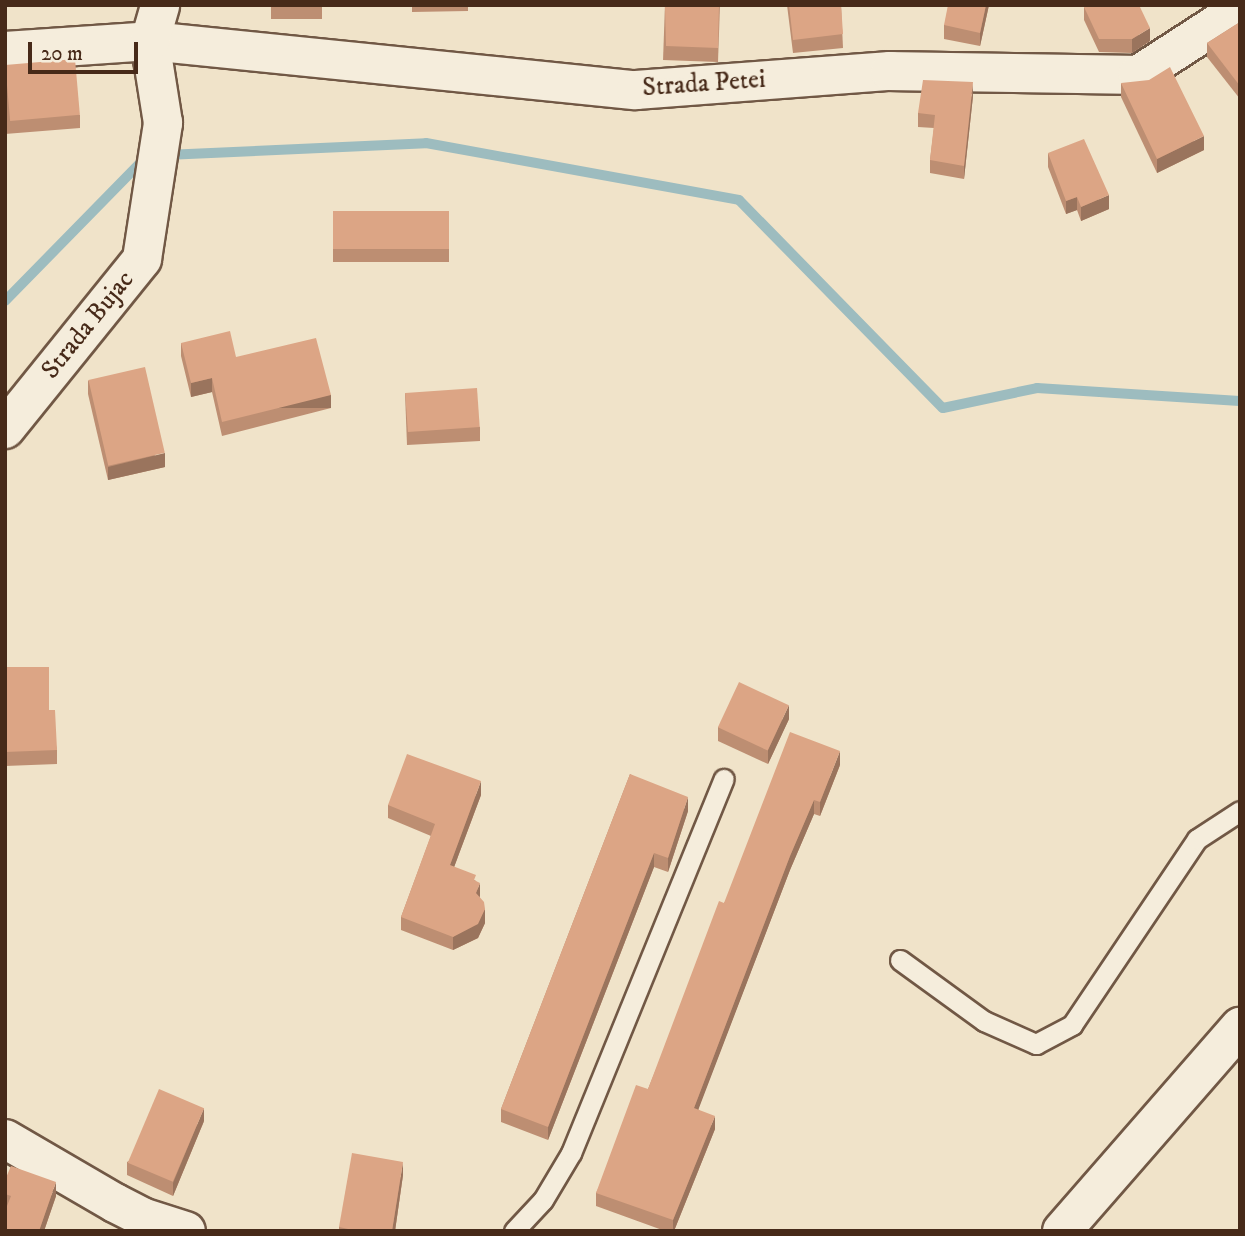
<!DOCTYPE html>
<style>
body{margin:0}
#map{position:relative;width:1245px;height:1236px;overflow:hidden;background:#f0e3c9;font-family:"IM FELL DW Pica",serif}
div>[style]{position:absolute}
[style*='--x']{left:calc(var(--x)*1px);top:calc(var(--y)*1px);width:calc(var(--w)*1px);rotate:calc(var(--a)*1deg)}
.stream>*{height:10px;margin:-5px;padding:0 5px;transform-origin:5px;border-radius:5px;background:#9dbcbf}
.roads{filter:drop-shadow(2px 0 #715845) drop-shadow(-2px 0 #715845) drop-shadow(0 2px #715845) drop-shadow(0 -2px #715845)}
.lane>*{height:19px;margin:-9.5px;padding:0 9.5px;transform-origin:9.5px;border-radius:9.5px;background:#f5eddc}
.street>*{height:38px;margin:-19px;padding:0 19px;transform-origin:19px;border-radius:19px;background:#f5eddc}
.secondary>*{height:38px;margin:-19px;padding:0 19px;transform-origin:19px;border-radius:19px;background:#f5eddc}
.wall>*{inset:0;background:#bd8e72;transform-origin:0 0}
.shaded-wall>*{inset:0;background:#9a745d;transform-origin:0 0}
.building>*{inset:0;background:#dca585;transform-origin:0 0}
span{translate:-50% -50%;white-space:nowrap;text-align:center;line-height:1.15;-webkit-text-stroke:5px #f5eddc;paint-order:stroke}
.street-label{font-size:26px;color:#472a19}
.frame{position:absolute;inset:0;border:7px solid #472a19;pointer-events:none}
.scale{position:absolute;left:28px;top:42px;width:110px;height:32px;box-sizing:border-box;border:4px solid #472a19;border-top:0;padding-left:9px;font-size:21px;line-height:24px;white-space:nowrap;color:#472a19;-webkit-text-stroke:5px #f5eddc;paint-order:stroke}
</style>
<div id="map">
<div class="stream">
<i style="--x:166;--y:155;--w:260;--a:-2.6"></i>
<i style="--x:426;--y:143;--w:318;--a:10.3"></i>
<i style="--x:739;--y:200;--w:291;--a:45.6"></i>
<i style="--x:943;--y:408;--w:96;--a:-12"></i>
<i style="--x:1037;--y:388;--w:203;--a:3.7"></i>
<i style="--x:5;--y:301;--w:203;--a:-45.6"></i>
</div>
<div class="roads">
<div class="lane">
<i style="--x:900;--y:960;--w:104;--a:36"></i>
<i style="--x:984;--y:1021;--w:57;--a:23.9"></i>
<i style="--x:1036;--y:1044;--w:41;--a:-27.8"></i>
<i style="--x:1072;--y:1025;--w:224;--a:-56.1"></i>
<i style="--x:1197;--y:839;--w:51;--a:-33.1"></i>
<i style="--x:514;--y:1231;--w:42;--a:-46.9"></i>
<i style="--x:543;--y:1200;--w:55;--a:-59.2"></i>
<i style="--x:571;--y:1153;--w:404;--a:-67.8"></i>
</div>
<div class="street">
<i style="--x:5;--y:51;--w:145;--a:-3.9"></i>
<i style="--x:150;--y:41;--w:488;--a:5.8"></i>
<i style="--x:636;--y:90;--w:255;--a:-4.3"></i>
<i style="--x:890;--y:71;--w:248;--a:0.9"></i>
<i style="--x:1138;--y:75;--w:121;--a:-32.9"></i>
<i style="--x:5;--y:429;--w:218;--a:-51.1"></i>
<i style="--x:142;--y:259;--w:138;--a:-81.2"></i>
<i style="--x:163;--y:123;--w:83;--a:-99"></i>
<i style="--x:150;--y:41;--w:37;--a:-74"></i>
<i style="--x:5;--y:1139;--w:127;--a:30.2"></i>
<i style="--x:115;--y:1203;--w:30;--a:27"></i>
<i style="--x:142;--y:1217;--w:46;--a:17.7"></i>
</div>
<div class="secondary">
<i style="--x:1062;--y:1231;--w:271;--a:-48.9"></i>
</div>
</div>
<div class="wall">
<i style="left:271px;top:5px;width:51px;height:14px"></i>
<i style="clip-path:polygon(412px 5px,468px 5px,468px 11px,412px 12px)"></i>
<i style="left:720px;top:5px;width:57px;height:55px;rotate:92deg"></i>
<i style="clip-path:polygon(787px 5px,841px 5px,843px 48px,793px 53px)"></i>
<i style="clip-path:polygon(989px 5px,980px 46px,944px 39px,944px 25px)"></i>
<i style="clip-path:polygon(1084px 7px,1150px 41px,1132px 53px,1099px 52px,1084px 20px)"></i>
<i style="clip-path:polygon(1240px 22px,1240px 99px,1207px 57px,1207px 43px)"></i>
<i style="clip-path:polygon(5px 64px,80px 115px,80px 128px,5px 134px)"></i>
<i style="clip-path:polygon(1121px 83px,1204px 150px,1157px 173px,1121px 97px)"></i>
<i style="clip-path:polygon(973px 96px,964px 179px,930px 173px,930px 160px,934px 128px,918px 127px,918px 113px)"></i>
<i style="clip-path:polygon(1048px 153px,1109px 209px,1081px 221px,1077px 210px,1066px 214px,1048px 167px)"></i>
<i style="left:333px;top:211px;width:116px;height:51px"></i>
<i style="clip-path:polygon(181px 343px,236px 357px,331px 408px,222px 436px,212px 392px,191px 397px,181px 356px)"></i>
<i style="clip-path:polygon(88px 380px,165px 467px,108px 480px,88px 394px)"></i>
<i style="clip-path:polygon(405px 393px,480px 427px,480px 441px,407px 445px)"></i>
<i style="clip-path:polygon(5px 667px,49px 710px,57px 750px,57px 764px,5px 766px)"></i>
<i style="clip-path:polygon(789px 719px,768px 764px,718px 741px,718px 727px)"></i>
<i style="clip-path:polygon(840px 765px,820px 816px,814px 814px,790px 870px,698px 1109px,715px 1129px,674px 1231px,665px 1231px,596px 1206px,596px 1193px,648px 1089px,724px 903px)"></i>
<i style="clip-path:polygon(630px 774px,688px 811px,668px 872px,654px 867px,548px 1140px,501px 1122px,501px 1109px)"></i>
<i style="clip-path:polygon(481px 795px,454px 867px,476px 881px,485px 923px,478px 938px,453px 950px,401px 930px,401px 917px,431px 836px,388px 818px,388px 805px)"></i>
<i style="clip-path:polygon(204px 1121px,173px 1196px,127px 1175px,127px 1162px)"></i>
<i style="clip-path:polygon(403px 1175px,395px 1231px,339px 1231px,339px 1227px)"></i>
<i style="clip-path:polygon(5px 1180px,56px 1196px,44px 1231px,5px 1231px,6px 1208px,5px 1207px)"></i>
</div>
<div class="shaded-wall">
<i style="clip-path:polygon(986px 5px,989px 5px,980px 46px,980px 33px)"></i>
<i style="clip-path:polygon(1150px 28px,1150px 41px,1132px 53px,1132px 39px)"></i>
<i style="clip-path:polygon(973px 82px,973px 96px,964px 179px,964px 166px)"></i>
<i style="clip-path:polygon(1204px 136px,1204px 150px,1157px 173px,1157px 159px)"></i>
<i style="clip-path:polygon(1109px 195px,1109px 209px,1081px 221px,1081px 207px)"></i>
<i style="clip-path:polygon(1077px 197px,1077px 210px,1066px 214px,1066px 201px)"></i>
<i style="clip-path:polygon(212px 378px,212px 392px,191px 397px,191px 383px)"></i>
<i style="left:331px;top:395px;width:13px;height:112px;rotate:90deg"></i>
<i style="clip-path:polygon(165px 453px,165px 467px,108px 480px,108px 467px)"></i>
<i style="clip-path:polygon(789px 705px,789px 719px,768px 764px,768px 750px)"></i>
<i style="clip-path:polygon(840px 751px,840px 765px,820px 816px,820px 802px)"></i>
<i style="clip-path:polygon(481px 781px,481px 795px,450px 878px,450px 865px)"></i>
<i style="clip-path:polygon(688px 797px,688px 811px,668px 872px,668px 858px)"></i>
<i style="clip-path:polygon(814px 800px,814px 814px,790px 870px,694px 1121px,694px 1108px,790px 856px)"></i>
<i style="clip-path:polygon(654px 853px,654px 867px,548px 1140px,548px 1127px)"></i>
<i style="clip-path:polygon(480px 883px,480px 896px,476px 907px,476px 893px)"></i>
<i style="clip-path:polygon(485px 909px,485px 923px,478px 938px,453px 950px,453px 937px)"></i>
<i style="clip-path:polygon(204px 1108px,204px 1121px,173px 1196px,173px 1183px)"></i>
<i style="clip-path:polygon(715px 1116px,715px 1129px,674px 1231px,673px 1231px,673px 1220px)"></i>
<i style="clip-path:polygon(403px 1162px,403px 1175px,395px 1231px,392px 1231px)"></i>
<i style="clip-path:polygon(56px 1182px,56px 1196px,44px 1231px,39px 1231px)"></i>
</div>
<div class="building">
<i style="clip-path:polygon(680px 5px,719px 5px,718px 48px,666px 46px,665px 7px,680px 7px)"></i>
<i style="clip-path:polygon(789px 5px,841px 5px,843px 34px,793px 40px)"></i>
<i style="clip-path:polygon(948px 5px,986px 5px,980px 33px,944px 25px)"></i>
<i style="clip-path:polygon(1085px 5px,1139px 5px,1150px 28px,1132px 39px,1099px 39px,1084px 7px)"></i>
<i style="clip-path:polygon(1240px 22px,1240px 86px,1207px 43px)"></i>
<i style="left:75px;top:59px;width:56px;height:70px;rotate:85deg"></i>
<i style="clip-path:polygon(1170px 67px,1204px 136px,1157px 159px,1121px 83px,1149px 80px)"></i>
<i style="clip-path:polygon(923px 80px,973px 82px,964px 166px,930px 160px,935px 115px,918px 113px)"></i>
<i style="clip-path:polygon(1084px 139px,1109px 195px,1081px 207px,1077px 197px,1066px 201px,1048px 153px)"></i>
<i style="left:333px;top:211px;width:116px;height:38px"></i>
<i style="clip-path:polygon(230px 331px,236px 357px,316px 338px,331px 395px,222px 422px,212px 378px,191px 383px,181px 343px)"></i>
<i style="left:145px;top:367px;width:88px;height:58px;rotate:77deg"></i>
<i style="left:477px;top:388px;width:39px;height:72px;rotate:86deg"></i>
<i style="clip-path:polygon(5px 667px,49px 667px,49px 710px,55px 710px,57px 750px,5px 752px)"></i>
<i style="left:739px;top:682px;width:55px;height:50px;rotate:25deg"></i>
<i style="clip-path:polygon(790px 732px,840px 751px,820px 802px,814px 800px,790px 856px,694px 1108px,715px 1116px,673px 1220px,596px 1193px,636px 1085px,648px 1089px,719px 901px,724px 903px)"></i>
<i style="clip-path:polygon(407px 754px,481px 781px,450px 865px,476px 875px,474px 880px,480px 883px,476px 893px,484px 902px,485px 909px,478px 924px,453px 937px,401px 917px,435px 824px,388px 805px)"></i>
<i style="clip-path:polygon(630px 774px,688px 797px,668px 858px,654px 853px,548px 1127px,501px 1109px)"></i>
<i style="left:159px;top:1089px;width:49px;height:80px;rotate:23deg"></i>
<i style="clip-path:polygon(352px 1153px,403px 1162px,392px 1231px,357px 1231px,339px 1227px)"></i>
<i style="clip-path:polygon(11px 1166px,56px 1182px,39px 1231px,5px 1231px,5px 1211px,11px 1196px,5px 1194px,5px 1180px)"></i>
</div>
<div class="street-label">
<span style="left:704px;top:84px;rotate:-4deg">Strada Petei</span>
<span style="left:88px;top:325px;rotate:-51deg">Strada Bujac</span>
</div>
<div class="frame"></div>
<div class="scale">20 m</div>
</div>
